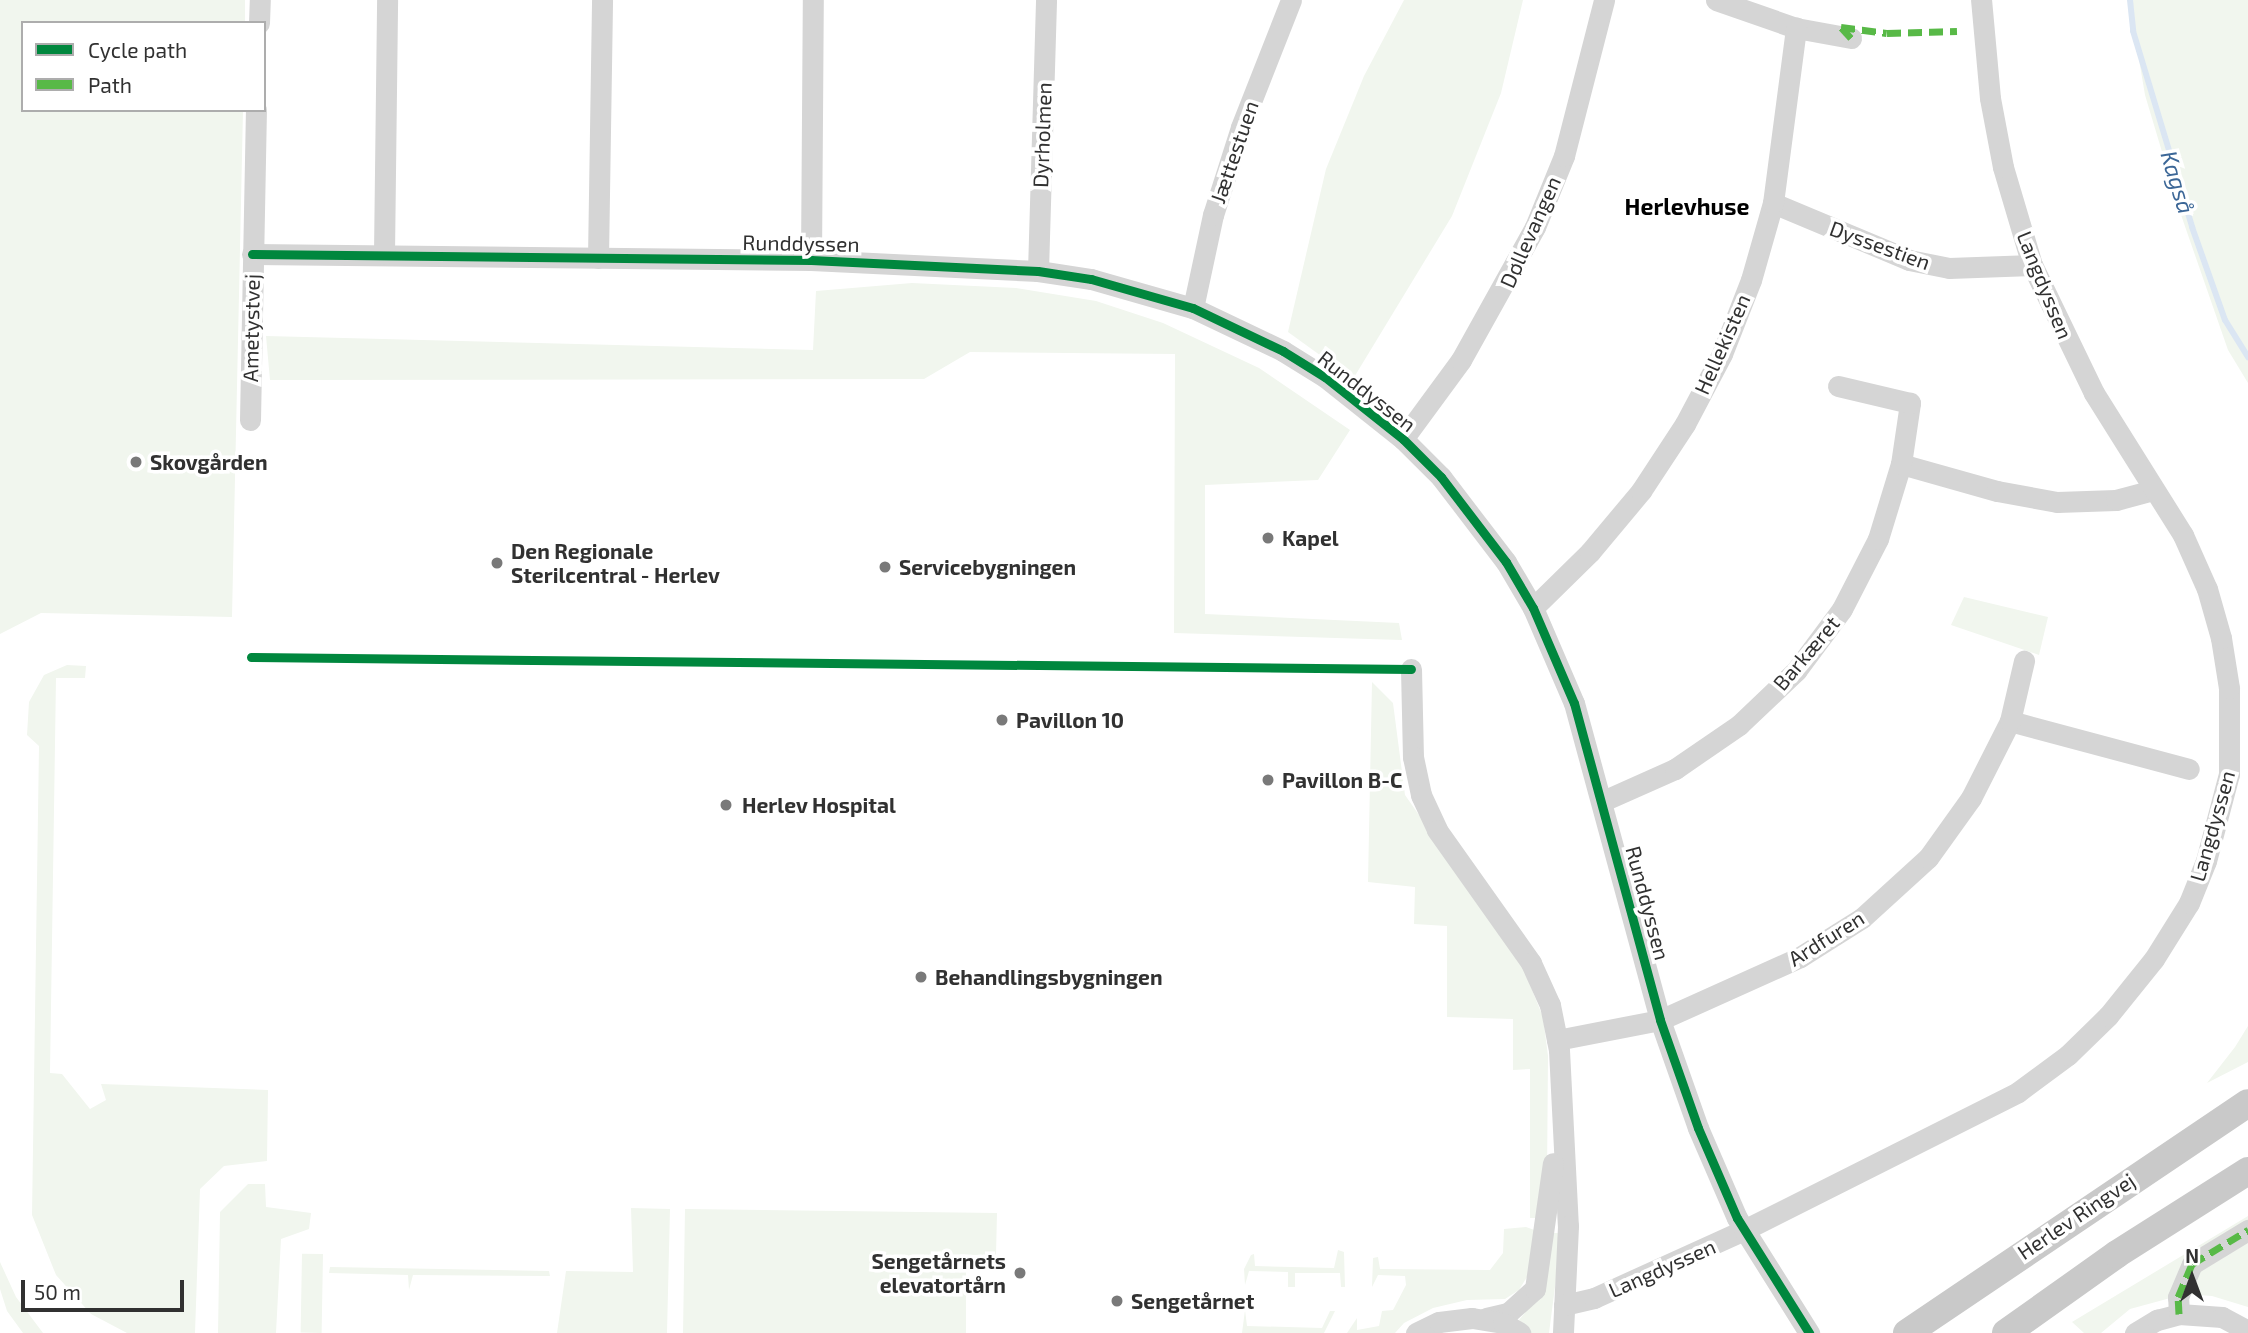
<!DOCTYPE html>
<meta charset="utf-8">
<style>
body{margin:0}
#map{position:relative;width:2248px;height:1333px;overflow:hidden;background:#fff;font-family:"Exo 2",sans-serif}
div>[style]{position:absolute}
[style*='--x']{left:calc(var(--x)*1px);top:calc(var(--y)*1px);width:calc(var(--w)*1px);rotate:calc(var(--a)*1deg)}
.green>*{inset:0;background:#f1f6ee;transform-origin:0 0}
.stream>*{height:6px;margin:-3px;padding:0 3px;transform-origin:3px;border-radius:3px;background:#dbe6f3}
.minor>*{height:21px;margin:-10.5px;padding:0 10.5px;transform-origin:10.5px;border-radius:10.5px;background:#d5d5d5}
.major>*{height:28px;margin:-14px;padding:0 14px;transform-origin:14px;border-radius:14px;background:#c9c9c9}
.quiet>*{height:7px;margin-top:-3.5px;transform-origin:0;background:repeating-linear-gradient(90deg,#58b947 0 14px,transparent 0 21px)}
.cycleway>*{height:9px;margin:-4.5px;padding:0 4.5px;transform-origin:4.5px;border-radius:4.5px;background:#00873e}
.dots>*{width:19px;height:19px;translate:-50% -50%;box-sizing:border-box;border:4px solid #fff;border-radius:50%}
span{translate:-50% -50%;white-space:nowrap;text-align:center;line-height:1.15;-webkit-text-stroke:7px #fff;paint-order:stroke}
.street-label{font-size:21px;color:#313131}
.poi-label{font-size:21px;color:#313131;font-weight:700}
.left{translate:0 -50%;text-align:left}
.right{translate:-100% -50%;text-align:right}
.water-label{font-size:23px;color:#3c6797;font-style:italic}
.neighbourhood-label{font-size:23px;color:#000;font-weight:700}
.legend{position:absolute;left:21px;top:21px;width:245px;height:91px;box-sizing:border-box;background:#fff;border:2px solid #adadad;margin:0;padding:9px 12px;list-style:none;font-size:21px;color:#313131}
.legend li{display:flex;align-items:center;gap:14px;height:35px}
.legend b{width:35px;border:2px solid #adadad}
.north{position:absolute;left:2157px;top:1242px;width:70px;height:70px;-webkit-text-stroke:5px #fff;paint-order:stroke;rotate:0deg;font-size:19px;font-weight:700;line-height:28px;text-align:center;color:#313131}
.north::after{content:'';display:block;margin:auto;width:24px;height:32px;background:#313131;clip-path:polygon(50% 0,100% 100%,50% 72%,0 100%)}
.scale{position:absolute;left:21px;top:1280px;width:163px;height:32px;box-sizing:border-box;border:4px solid #313131;border-top:0;padding-left:9px;font-size:21px;line-height:24px;white-space:nowrap;color:#313131;-webkit-text-stroke:5px #fff;paint-order:stroke}
</style>
<div id="map">
<div class="green">
<i style="clip-path:polygon(0 0,245px 0,245px 23px,23px 23px,23px 110px,243px 110px,232px 617px,41px 613px,0 634px)"></i>
<i style="clip-path:polygon(1404px 0,1523px 0,1501px 93px,1452px 216px,1353px 379px,1288px 332px,1326px 169px,1364px 76px)"></i>
<i style="clip-path:polygon(2129px 0,2248px 0,2248px 383px,2228px 350px,2180px 212px,2145px 95px)"></i>
<i style="clip-path:polygon(912px 283px,1016px 288px,1096px 301px,1163px 323px,1259px 368px,1350px 430px,1318px 480px,1205px 485px,1205px 614px,1399px 623px,1402px 640px,1174px 633px,1175px 354px,970px 352px,924px 379px,270px 380px,266px 336px,813px 350px,816px 291px)"></i>
<i style="clip-path:polygon(1964px 597px,2048px 617px,2039px 655px,1951px 625px)"></i>
<i style="clip-path:polygon(67px 665px,86px 666px,85px 678px,56px 678px,50px 1073px,62px 1074px,90px 1109px,106px 1100px,101px 1084px,268px 1090px,267px 1161px,224px 1166px,200px 1189px,195px 1333px,127px 1333px,91px 1314px,56px 1275px,32px 1215px,39px 746px,27px 735px,29px 702px,44px 675px)"></i>
<i style="clip-path:polygon(1372px 682px,1393px 703px,1405px 795px,1519px 958px,1543px 1017px,1548px 1056px,1547px 1179px,1541px 1218px,1530px 1218px,1530px 1069px,1513px 1070px,1513px 1019px,1447px 1017px,1447px 926px,1414px 924px,1415px 887px,1368px 882px)"></i>
<i style="clip-path:polygon(2248px 1026px,2248px 1062px,2207px 1083px,2235px 1047px)"></i>
<i style="clip-path:polygon(248px 1184px,265px 1184px,266px 1207px,311px 1213px,309px 1229px,281px 1239px,276px 1333px,218px 1333px,220px 1212px)"></i>
<i style="clip-path:polygon(631px 1208px,670px 1209px,667px 1333px,557px 1333px,566px 1271px,633px 1272px)"></i>
<i style="clip-path:polygon(685px 1209px,997px 1213px,996px 1255px,966px 1255px,966px 1333px,683px 1333px)"></i>
<i style="clip-path:polygon(2248px 1216px,2248px 1307px,2212px 1296px,2185px 1294px,2130px 1309px,2101px 1333px,2084px 1333px,2072px 1322px)"></i>
<i style="clip-path:polygon(1526px 1227px,1540px 1232px,1535px 1264px,1519px 1290px,1505px 1299px,1467px 1300px,1433px 1308px,1404px 1323px,1395px 1333px,1347px 1333px,1357px 1318px,1357px 1330px,1379px 1326px,1382px 1311px,1393px 1310px,1406px 1285px,1405px 1276px,1378px 1275px,1372px 1287px,1373px 1258px,1378px 1257px,1380px 1269px,1490px 1270px,1503px 1253px,1504px 1229px)"></i>
<i style="clip-path:polygon(1552px 1233px,1562px 1233px,1549px 1333px,1530px 1333px,1519px 1320px,1537px 1298px)"></i>
<i style="clip-path:polygon(1338px 1250px,1344px 1252px,1345px 1287px,1341px 1287px,1340px 1273px,1295px 1273px,1295px 1287px,1288px 1287px,1288px 1272px,1249px 1271px,1245px 1285px,1244px 1269px,1251px 1255px,1254px 1254px,1255px 1266px,1334px 1268px)"></i>
<i style="left:323px;top:1254px;width:79px;height:21px;rotate:91deg"></i>
<i style="clip-path:polygon(0 1262px,16px 1297px,43px 1333px,23px 1333px,7px 1311px,0 1289px)"></i>
<i style="clip-path:polygon(330px 1267px,549px 1271px,550px 1276px,413px 1275px,409px 1290px,408px 1275px,329px 1273px)"></i>
<i style="clip-path:polygon(1245px 1310px,1247px 1326px,1322px 1328px,1330px 1311px,1335px 1311px,1324px 1333px,1242px 1333px)"></i>
</div>
<div class="stream">
<i style="--x:2130;--y:0;--w:31;--a:84"></i>
<i style="--x:2133;--y:31;--w:205;--a:73.2"></i>
<i style="--x:2192;--y:227;--w:99;--a:70.5"></i>
<i style="--x:2225;--y:320;--w:44;--a:58.1"></i>
</div>
<div class="minor">
<i style="--x:1716;--y:0;--w:85;--a:19.3"></i>
<i style="--x:1796;--y:28;--w:56;--a:10.3"></i>
<i style="--x:259;--y:23;--w:23;--a:-88"></i>
<i style="--x:1773;--y:203;--w:147;--a:22.7"></i>
<i style="--x:1909;--y:260;--w:41;--a:11.3"></i>
<i style="--x:1949;--y:268;--w:83;--a:-2.1"></i>
<i style="--x:252;--y:254;--w:559;--a:0.61"></i>
<i style="--x:811;--y:260;--w:227;--a:2.8"></i>
<i style="--x:1038;--y:271;--w:54;--a:8.6"></i>
<i style="--x:1091;--y:279;--w:106;--a:15.9"></i>
<i style="--x:1193;--y:308;--w:100;--a:25.5"></i>
<i style="--x:1283;--y:351;--w:49;--a:31.8"></i>
<i style="--x:1325;--y:377;--w:100;--a:38.5"></i>
<i style="--x:1403;--y:439;--w:54;--a:45"></i>
<i style="--x:1441;--y:477;--w:107;--a:52.6"></i>
<i style="--x:1506;--y:562;--w:53;--a:59.6"></i>
<i style="--x:1533;--y:608;--w:103;--a:66.7"></i>
<i style="--x:1574;--y:703;--w:328;--a:74.8"></i>
<i style="--x:1660;--y:1020;--w:114;--a:70.6"></i>
<i style="--x:1698;--y:1128;--w:98;--a:66.6"></i>
<i style="--x:1737;--y:1218;--w:136;--a:57.9"></i>
<i style="--x:384;--y:254;--w:254;--a:-89.3"></i>
<i style="--x:598;--y:258;--w:258;--a:-89.1"></i>
<i style="--x:811;--y:260;--w:260;--a:-89.6"></i>
<i style="--x:1038;--y:271;--w:271;--a:-88.3"></i>
<i style="--x:1193;--y:308;--w:95;--a:-77.9"></i>
<i style="--x:1213;--y:215;--w:92;--a:-72.3"></i>
<i style="--x:1241;--y:127;--w:136;--a:-68.5"></i>
<i style="--x:250;--y:420;--w:310;--a:-88.9"></i>
<i style="--x:1403;--y:439;--w:98;--a:-53.7"></i>
<i style="--x:1461;--y:360;--w:152;--a:-60.9"></i>
<i style="--x:1535;--y:227;--w:77;--a:-67.8"></i>
<i style="--x:1564;--y:156;--w:161;--a:-75.6"></i>
<i style="--x:1901;--y:464;--w:100;--a:15.7"></i>
<i style="--x:1997;--y:491;--w:61;--a:10.4"></i>
<i style="--x:2057;--y:502;--w:59;--a:-1.9"></i>
<i style="--x:2116;--y:500;--w:39;--a:-15"></i>
<i style="--x:1533;--y:608;--w:80;--a:-44.5"></i>
<i style="--x:1590;--y:552;--w:80;--a:-50.1"></i>
<i style="--x:1641;--y:491;--w:80;--a:-56.7"></i>
<i style="--x:1685;--y:424;--w:79;--a:-62.1"></i>
<i style="--x:1722;--y:354;--w:79;--a:-68.6"></i>
<i style="--x:1751;--y:280;--w:80;--a:-74.1"></i>
<i style="--x:1773;--y:203;--w:177;--a:-82.5"></i>
<i style="--x:1411;--y:669;--w:88;--a:88.7"></i>
<i style="--x:1413;--y:757;--w:39;--a:78"></i>
<i style="--x:1421;--y:795;--w:38;--a:65"></i>
<i style="--x:1437;--y:830;--w:163;--a:54.7"></i>
<i style="--x:1531;--y:963;--w:46;--a:65.7"></i>
<i style="--x:1550;--y:1005;--w:46;--a:78.7"></i>
<i style="--x:1559;--y:1050;--w:176;--a:87.1"></i>
<i style="--x:1568;--y:1226;--w:107;--a:92.7"></i>
<i style="--x:2010;--y:721;--w:185;--a:15"></i>
<i style="--x:1603;--y:801;--w:79;--a:-24"></i>
<i style="--x:1675;--y:769;--w:78;--a:-34.5"></i>
<i style="--x:1739;--y:725;--w:79;--a:-43.5"></i>
<i style="--x:1796;--y:671;--w:77;--a:-53.4"></i>
<i style="--x:1842;--y:609;--w:79;--a:-62.8"></i>
<i style="--x:1878;--y:539;--w:78;--a:-73"></i>
<i style="--x:1901;--y:464;--w:62;--a:-81.6"></i>
<i style="--x:1910;--y:403;--w:74;--a:-166.7"></i>
<i style="--x:1557;--y:1040;--w:105;--a:-11"></i>
<i style="--x:1660;--y:1020;--w:154;--a:-24.2"></i>
<i style="--x:1800;--y:957;--w:73;--a:-32.2"></i>
<i style="--x:1862;--y:918;--w:89;--a:-42.3"></i>
<i style="--x:1928;--y:858;--w:74;--a:-54.4"></i>
<i style="--x:1971;--y:798;--w:86;--a:-63.1"></i>
<i style="--x:2010;--y:721;--w:62;--a:-76.9"></i>
<i style="--x:1564;--y:1305;--w:31;--a:-13"></i>
<i style="--x:1594;--y:1298;--w:165;--a:-24.4"></i>
<i style="--x:1744;--y:1230;--w:307;--a:-26.7"></i>
<i style="--x:2018;--y:1092;--w:62;--a:-36.5"></i>
<i style="--x:2068;--y:1055;--w:56;--a:-44.3"></i>
<i style="--x:2108;--y:1016;--w:73;--a:-51.1"></i>
<i style="--x:2154;--y:959;--w:66;--a:-58"></i>
<i style="--x:2189;--y:903;--w:45;--a:-68"></i>
<i style="--x:2206;--y:861;--w:90;--a:-75.2"></i>
<i style="--x:2229;--y:774;--w:86;--a:-90"></i>
<i style="--x:2229;--y:688;--w:51;--a:-99.1"></i>
<i style="--x:2221;--y:638;--w:51;--a:-105.9"></i>
<i style="--x:2207;--y:589;--w:59;--a:-114"></i>
<i style="--x:2183;--y:535;--w:168;--a:-122.1"></i>
<i style="--x:2094;--y:393;--w:142;--a:-115.8"></i>
<i style="--x:2032;--y:265;--w:102;--a:-106.5"></i>
<i style="--x:2003;--y:167;--w:70;--a:-100.7"></i>
<i style="--x:1990;--y:98;--w:98;--a:-95.2"></i>
<i style="--x:2179;--y:1314;--w:17;--a:-93"></i>
<i style="--x:2178;--y:1297;--w:36;--a:-67"></i>
<i style="--x:2192;--y:1264;--w:66;--a:-31.3"></i>
<i style="--x:1486;--y:1318;--w:23;--a:-13"></i>
<i style="--x:1508;--y:1313;--w:36;--a:-42"></i>
<i style="--x:1535;--y:1289;--w:127;--a:-81.9"></i>
<i style="--x:1416;--y:1333;--w:25;--a:-26"></i>
<i style="--x:1439;--y:1322;--w:33;--a:-7"></i>
<i style="--x:1472;--y:1318;--w:31;--a:9"></i>
<i style="--x:1503;--y:1323;--w:20;--a:30"></i>
<i style="--x:2135;--y:1333;--w:26;--a:-31"></i>
<i style="--x:2157;--y:1320;--w:23;--a:-15"></i>
<i style="--x:2179;--y:1314;--w:43;--a:4"></i>
<i style="--x:2222;--y:1317;--w:30;--a:28"></i>
</div>
<div class="major">
<i style="--x:1907;--y:1333;--w:411;--a:-34"></i>
<i style="--x:2006;--y:1333;--w:136;--a:-35.4"></i>
<i style="--x:2117;--y:1254;--w:155;--a:-32.4"></i>
</div>
<div class="quiet">
<i style="--x:1851;--y:38;--w:15;--a:-132"></i>
<i style="--x:1841;--y:27;--w:46;--a:7.4"></i>
<i style="--x:1887;--y:33;--w:70;--a:-1.6"></i>
<i style="--x:2179;--y:1314;--w:17;--a:-93"></i>
<i style="--x:2178;--y:1297;--w:36;--a:-67"></i>
<i style="--x:2192;--y:1264;--w:66;--a:-31.3"></i>
</div>
<div class="cycleway">
<i style="--x:252;--y:254;--w:559;--a:0.61"></i>
<i style="--x:811;--y:260;--w:227;--a:2.8"></i>
<i style="--x:1038;--y:271;--w:54;--a:8.6"></i>
<i style="--x:1091;--y:279;--w:106;--a:15.9"></i>
<i style="--x:1193;--y:308;--w:100;--a:25.5"></i>
<i style="--x:1283;--y:351;--w:49;--a:31.8"></i>
<i style="--x:1325;--y:377;--w:100;--a:38.5"></i>
<i style="--x:1403;--y:439;--w:54;--a:45"></i>
<i style="--x:1441;--y:477;--w:107;--a:52.6"></i>
<i style="--x:1506;--y:562;--w:53;--a:59.6"></i>
<i style="--x:1533;--y:608;--w:103;--a:66.7"></i>
<i style="--x:1574;--y:703;--w:328;--a:74.8"></i>
<i style="--x:1660;--y:1020;--w:114;--a:70.6"></i>
<i style="--x:1698;--y:1128;--w:98;--a:66.6"></i>
<i style="--x:1737;--y:1218;--w:136;--a:57.9"></i>
<i style="--x:251;--y:657;--w:1160;--a:0.59"></i>
</div>
<div class="dots">
<i style="left:136px;top:462px;background:#797979"></i>
<i style="left:1268px;top:538px;background:#797979"></i>
<i style="left:497px;top:563px;background:#797979"></i>
<i style="left:885px;top:567px;background:#797979"></i>
<i style="left:1002px;top:720px;background:#797979"></i>
<i style="left:1268px;top:780px;background:#797979"></i>
<i style="left:726px;top:805px;background:#797979"></i>
<i style="left:921px;top:977px;background:#797979"></i>
<i style="left:1020px;top:1273px;background:#797979"></i>
<i style="left:1117px;top:1301px;background:#797979"></i>
</div>
<div class="street-label">
<span style="left:1042px;top:135px;rotate:-88deg">Dyrholmen</span>
<span style="left:1234px;top:152px;rotate:-71deg">Jættestuen</span>
<span style="left:1530px;top:232px;rotate:-66deg">Døllevangen</span>
<span style="left:801px;top:243px;rotate:1deg">Runddyssen</span>
<span style="left:1880px;top:245px;rotate:20deg">Dyssestien</span>
<span style="left:2045px;top:285px;rotate:68deg">Langdyssen</span>
<span style="left:251px;top:328px;rotate:-89deg">Ametystvej</span>
<span style="left:1722px;top:344px;rotate:-66deg">Hellekisten</span>
<span style="left:1367px;top:391px;rotate:38deg">Runddyssen</span>
<span style="left:1806px;top:653px;rotate:-50deg">Barkæret</span>
<span style="left:2212px;top:826px;rotate:-74deg">Langdyssen</span>
<span style="left:1648px;top:903px;rotate:75deg">Runddyssen</span>
<span style="left:1826px;top:938px;rotate:-32deg">Ardfuren</span>
<span style="left:2076px;top:1216px;rotate:-34deg">Herlev Ringvej</span>
<span style="left:1662px;top:1268px;rotate:-24deg">Langdyssen</span>
</div>
<div class="poi-label">
<span class="left" style="left:150px;top:462px">Skovgården</span>
<span class="left" style="left:1282px;top:538px">Kapel</span>
<span class="left" style="left:511px;top:563px">Den Regionale<br>Sterilcentral - Herlev</span>
<span class="left" style="left:899px;top:567px">Servicebygningen</span>
<span class="left" style="left:1016px;top:720px">Pavillon 10</span>
<span class="left" style="left:1282px;top:780px">Pavillon B-C</span>
<span class="left" style="left:742px;top:805px">Herlev Hospital</span>
<span class="left" style="left:935px;top:977px">Behandlingsbygningen</span>
<span class="right" style="left:1006px;top:1273px">Sengetårnets<br>elevatortårn</span>
<span class="left" style="left:1131px;top:1301px">Sengetårnet</span>
</div>
<div class="water-label">
<span style="left:2178px;top:182px;rotate:73deg">Kagså</span>
</div>
<div class="neighbourhood-label">
<span style="left:1687px;top:206px">Herlevhuse</span>
</div>
<ul class="legend">
<li><b style="height:9px;background:#00873e"></b>Cycle path</li>
<li><b style="height:9px;background:#58b947"></b>Path</li>
</ul>
<div class="north">N</div>
<div class="scale">50 m</div>
</div>
